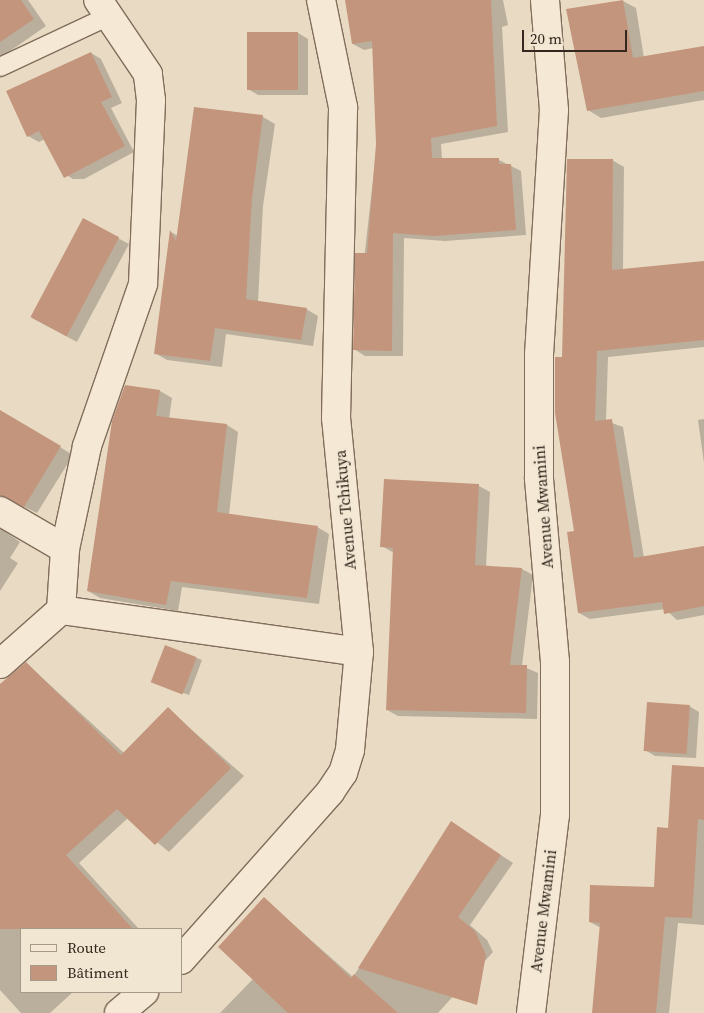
<!DOCTYPE html>
<meta charset="utf-8">
<style>
body{margin:0}
#map{position:relative;width:704px;height:1013px;overflow:hidden;background:#e9dbc3;font-family:"Source Serif 4",serif}
div>[style]{position:absolute}
[style*='--x']{left:calc(var(--x)*1px);top:calc(var(--y)*1px);width:calc(var(--w)*1px);rotate:calc(var(--a)*1deg)}
.shadow>*{inset:0;background:#0003;transform-origin:0 0}
.building>*{inset:0;background:#c4957d;transform-origin:0 0}
.roads{filter:drop-shadow(1px 0 #816d5c) drop-shadow(-1px 0 #816d5c) drop-shadow(0 1px #816d5c) drop-shadow(0 -1px #816d5c)}
.lane>*{height:18px;margin:-9px;padding:0 9px;transform-origin:9px;border-radius:9px;background:#f5e9d5}
.street>*{height:28px;margin:-14px;padding:0 14px;transform-origin:14px;border-radius:14px;background:#f5e9d5}
span{translate:-50% -50%;white-space:nowrap;text-align:center;line-height:1.15;-webkit-text-stroke:4px #f1e6d2;paint-order:stroke}
.street-label{font-size:16px;color:#33271e}
.legend{position:absolute;left:20px;top:928px;width:162px;height:65px;box-sizing:border-box;background:#f1e6d2;border:1px solid #a59a8a;margin:0;padding:6px 9px;list-style:none;font-size:15px;color:#33271e}
.legend li{display:flex;align-items:center;gap:10px;height:25px}
.legend b{width:25px;border:1px solid #a59a8a}
.scale{position:absolute;left:522px;top:30px;width:105px;height:22px;box-sizing:border-box;border:2px solid #33271e;border-top:0;padding-left:6px;font-size:15px;line-height:18px;white-space:nowrap;color:#33271e;-webkit-text-stroke:4px #f1e6d2;paint-order:stroke}
</style>
<div id="map">
<div class="shadow">
<i style="clip-path:polygon(0 0,28px 0,46px 26px,0 58px)"></i>
<i style="clip-path:polygon(346px 0,503px 0,508px 25px,502px 27px,508px 132px,441px 144px,442px 159px,499px 160px,521px 171px,526px 235px,445px 241px,404px 238px,403px 356px,365px 356px,354px 349px,377px 144px,373px 48px,364px 50px,353px 44px)"></i>
<i style="clip-path:polygon(623px 1px,636px 8px,644px 58px,704px 47px,704px 100px,601px 118px,588px 110px)"></i>
<i style="clip-path:polygon(298px 33px,308px 39px,308px 95px,258px 95px,248px 89px,248px 34px)"></i>
<i style="clip-path:polygon(91px 53px,101px 59px,122px 103px,111px 108px,134px 152px,84px 179px,73px 179px,63px 173px,45px 139px,39px 142px,28px 136px)"></i>
<i style="clip-path:polygon(195px 108px,263px 117px,275px 124px,263px 206px,258px 302px,306px 309px,318px 316px,313px 346px,226px 334px,222px 367px,167px 360px,155px 353px,171px 232px,178px 236px)"></i>
<i style="clip-path:polygon(612px 160px,624px 167px,623px 271px,704px 262px,704px 347px,608px 357px,606px 421px,623px 427px,644px 558px,704px 547px,704px 615px,677px 620px,665px 609px,590px 619px,579px 613px,564px 358px)"></i>
<i style="left:84px;top:220px;width:51px;height:111px;rotate:28deg"></i>
<i style="clip-path:polygon(126px 386px,160px 391px,172px 398px,169px 419px,227px 425px,238px 432px,229px 515px,317px 527px,329px 534px,319px 604px,182px 587px,178px 611px,100px 598px,88px 591px)"></i>
<i style="clip-path:polygon(0 411px,73px 455px,37px 513px,14px 502px,0 509px)"></i>
<i style="clip-path:polygon(704px 419px,704px 463px,698px 420px)"></i>
<i style="clip-path:polygon(479px 486px,490px 492px,486px 567px,522px 569px,533px 575px,522px 666px,538px 673px,537px 719px,398px 716px,387px 710px,394px 553px,382px 546px)"></i>
<i style="clip-path:polygon(0 528px,20px 542px,10px 558px,18px 563px,0 591px)"></i>
<i style="clip-path:polygon(197px 658px,202px 660px,189px 695px,158px 684px)"></i>
<i style="clip-path:polygon(26px 663px,124px 753px,168px 709px,244px 776px,169px 852px,128px 818px,79px 863px,139px 929px,21px 929px,21px 992px,73px 992px,50px 1013px,21px 1013px,0 990px,0 688px)"></i>
<i style="clip-path:polygon(689px 706px,699px 712px,696px 758px,655px 756px,645px 750px)"></i>
<i style="clip-path:polygon(704px 768px,704px 925px,678px 923px,669px 1013px,593px 1013px,601px 928px,590px 922px,655px 888px,670px 829px)"></i>
<i style="clip-path:polygon(452px 823px,513px 863px,470px 925px,487px 940px,493px 952px,438px 1013px,220px 1013px,253px 979px,264px 899px,353px 977px)"></i>
</div>
<div class="building">
<i style="clip-path:polygon(0 0,21px 0,34px 19px,0 42px)"></i>
<i style="clip-path:polygon(345px 0,491px 0,497px 126px,431px 138px,432px 158px,499px 158px,499px 164px,511px 164px,516px 230px,433px 236px,393px 233px,392px 351px,353px 350px,355px 253px,367px 253px,376px 144px,372px 41px,352px 44px)"></i>
<i style="clip-path:polygon(623px 0,633px 58px,704px 46px,704px 91px,587px 111px,566px 9px)"></i>
<i style="left:298px;top:32px;width:58px;height:51px;rotate:90deg"></i>
<i style="clip-path:polygon(91px 52px,112px 97px,101px 102px,125px 146px,64px 178px,39px 131px,27px 137px,6px 91px)"></i>
<i style="clip-path:polygon(194px 107px,263px 115px,252px 198px,246px 299px,307px 308px,301px 340px,215px 328px,210px 361px,154px 354px,170px 230px,176px 241px)"></i>
<i style="clip-path:polygon(567px 159px,613px 159px,612px 270px,704px 261px,704px 340px,597px 351px,595px 421px,612px 419px,634px 558px,704px 546px,704px 606px,664px 614px,662px 602px,578px 613px,567px 532px,574px 531px,555px 413px,555px 357px,562px 357px)"></i>
<i style="left:83px;top:218px;width:41px;height:112px;rotate:28deg"></i>
<i style="clip-path:polygon(125px 385px,160px 390px,156px 416px,227px 424px,217px 512px,318px 526px,307px 598px,171px 581px,166px 605px,87px 591px,112px 421px)"></i>
<i style="clip-path:polygon(0 410px,61px 446px,24px 507px,0 495px)"></i>
<i style="clip-path:polygon(384px 479px,479px 484px,475px 565px,522px 568px,510px 665px,527px 665px,526px 713px,386px 710px,393px 548px,380px 547px)"></i>
<i style="left:165px;top:645px;width:34px;height:40px;rotate:21deg"></i>
<i style="clip-path:polygon(26px 662px,121px 755px,168px 707px,231px 768px,155px 845px,117px 809px,66px 855px,133px 929px,0 929px,0 684px)"></i>
<i style="left:647px;top:702px;width:43px;height:49px;rotate:4deg"></i>
<i style="clip-path:polygon(672px 765px,704px 767px,704px 820px,698px 819px,692px 918px,665px 917px,656px 1013px,592px 1013px,600px 923px,589px 922px,590px 885px,654px 887px,657px 827px,668px 828px)"></i>
<i style="clip-path:polygon(451px 821px,501px 855px,458px 917px,475px 931px,486px 955px,477px 1005px,358px 968px)"></i>
<i style="clip-path:polygon(264px 897px,351px 978px,354px 974px,398px 1013px,288px 1013px,218px 947px)"></i>
</div>
<div class="roads">
<div class="lane">
<i style="--x:0;--y:67;--w:123;--a:-25.1"></i>
</div>
<div class="street">
<i style="--x:0;--y:511;--w:75;--a:30.3"></i>
<i style="--x:61;--y:610;--w:301;--a:8"></i>
<i style="--x:0;--y:664;--w:81;--a:-41.5"></i>
<i style="--x:61;--y:610;--w:61;--a:-86.2"></i>
<i style="--x:65;--y:549;--w:105;--a:-77.9"></i>
<i style="--x:87;--y:446;--w:171;--a:-70.9"></i>
<i style="--x:143;--y:284;--w:184;--a:-87.5"></i>
<i style="--x:151;--y:100;--w:26;--a:-97"></i>
<i style="--x:148;--y:74;--w:89;--a:-124"></i>
<i style="--x:181;--y:960;--w:225;--a:-48.4"></i>
<i style="--x:330;--y:792;--w:23;--a:-56"></i>
<i style="--x:343;--y:773;--w:24;--a:-73"></i>
<i style="--x:350;--y:750;--w:98;--a:-84.8"></i>
<i style="--x:359;--y:652;--w:235;--a:-95.6"></i>
<i style="--x:336;--y:418;--w:311;--a:-88.7"></i>
<i style="--x:343;--y:107;--w:109;--a:-101.6"></i>
<i style="--x:119;--y:1013;--w:33;--a:-40"></i>
<i style="--x:531;--y:1013;--w:199;--a:-83.1"></i>
<i style="--x:555;--y:815;--w:153;--a:-90"></i>
<i style="--x:555;--y:662;--w:185;--a:-95"></i>
<i style="--x:539;--y:478;--w:123;--a:-90"></i>
<i style="--x:539;--y:355;--w:245;--a:-86.5"></i>
<i style="--x:554;--y:110;--w:110;--a:-94.7"></i>
</div>
</div>
<div class="street-label">
<span style="left:543px;top:507px;rotate:-94deg">Avenue Mwamini</span>
<span style="left:345px;top:510px;rotate:-95deg">Avenue Tchikuya</span>
<span style="left:543px;top:911px;rotate:-83deg">Avenue Mwamini</span>
</div>
<ul class="legend">
<li><b style="height:6px;background:#f5e9d5"></b>Route</li>
<li><b style="height:14px;background:#c4957d"></b>Bâtiment</li>
</ul>
<div class="scale">20 m</div>
</div>
